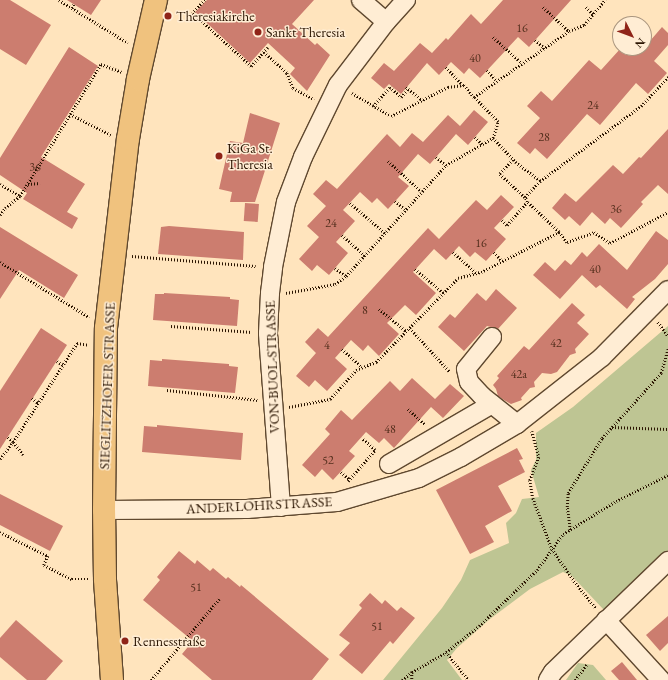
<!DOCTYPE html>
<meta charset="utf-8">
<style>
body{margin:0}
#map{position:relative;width:668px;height:680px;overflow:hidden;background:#ffe4bd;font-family:"EB Garamond",serif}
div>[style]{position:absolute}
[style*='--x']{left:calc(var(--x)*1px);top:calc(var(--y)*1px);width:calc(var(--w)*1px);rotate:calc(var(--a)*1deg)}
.green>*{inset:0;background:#bec593}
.building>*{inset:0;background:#cc7d6f;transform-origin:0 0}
.path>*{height:2.5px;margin-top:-1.25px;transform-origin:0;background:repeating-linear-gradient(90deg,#2a1400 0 1px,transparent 0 3px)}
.roads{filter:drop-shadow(1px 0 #5f482f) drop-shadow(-1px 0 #5f482f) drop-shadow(0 1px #5f482f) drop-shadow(0 -1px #5f482f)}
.minor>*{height:18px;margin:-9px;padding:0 9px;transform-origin:9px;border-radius:9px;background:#ffedd4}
.major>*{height:22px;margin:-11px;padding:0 11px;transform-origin:11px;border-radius:11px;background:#f0c27e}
.dots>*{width:11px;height:11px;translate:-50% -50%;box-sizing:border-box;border:2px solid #ffedd4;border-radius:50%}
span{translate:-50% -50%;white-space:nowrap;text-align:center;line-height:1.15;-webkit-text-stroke:3px #ffedd4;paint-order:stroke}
.number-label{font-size:12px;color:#522e1c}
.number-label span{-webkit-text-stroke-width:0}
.poi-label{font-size:14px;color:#2a1400}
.left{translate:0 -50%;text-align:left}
.street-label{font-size:14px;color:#2a1400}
.north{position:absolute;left:612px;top:16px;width:40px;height:40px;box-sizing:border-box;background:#ffedd4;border:1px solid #aa967f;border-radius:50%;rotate:132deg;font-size:11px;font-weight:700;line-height:16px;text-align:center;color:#2a1400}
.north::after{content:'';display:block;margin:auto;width:14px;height:18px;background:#8f2418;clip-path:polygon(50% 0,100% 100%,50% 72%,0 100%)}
</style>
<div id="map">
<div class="green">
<i style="clip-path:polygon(668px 326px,668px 550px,604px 610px,572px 576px,563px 572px,530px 589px,490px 619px,457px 648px,447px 660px,462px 680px,383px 680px,442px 608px,461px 580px,470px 560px,509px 543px,506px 523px,516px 513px,522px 499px,539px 497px,531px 470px,536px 460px,536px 433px,573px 407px)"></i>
<i style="clip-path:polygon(578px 663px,593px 665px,606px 680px,566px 680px)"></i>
</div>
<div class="building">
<i style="clip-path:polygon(0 0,10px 0,51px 25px,26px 65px,0 49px)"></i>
<i style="clip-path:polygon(67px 0,101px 0,91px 15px)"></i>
<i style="clip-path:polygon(207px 0,314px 0,292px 24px,315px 45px,317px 43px,330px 55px,307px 91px,290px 74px,295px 68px,268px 43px,250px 63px,195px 12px)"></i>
<i style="clip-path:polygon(503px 0,571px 0,529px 47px,518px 37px,480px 78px,469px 68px,464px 74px,451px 62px,439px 75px,427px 63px,401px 94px,389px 84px,384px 89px,371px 78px,384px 63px,394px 71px,420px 43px,432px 53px,446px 38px,448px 40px,471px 14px,481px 24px)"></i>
<i style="clip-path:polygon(662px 27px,668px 33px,668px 45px,654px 61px,667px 73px,648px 94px,636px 83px,600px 125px,587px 114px,547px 159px,535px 148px,530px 154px,517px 143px,540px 118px,527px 106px,541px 91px,552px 101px,589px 60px,601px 70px,621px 48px,644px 48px)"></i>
<i style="clip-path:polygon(69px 47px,98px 66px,41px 157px,85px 184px,67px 212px,78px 218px,72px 229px,23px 199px,27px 193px,0 175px,0 158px)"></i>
<i style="clip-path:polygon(474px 110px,488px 122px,468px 145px,456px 134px,430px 164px,418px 154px,398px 177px,409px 186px,388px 209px,377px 198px,372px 203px,360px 192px,343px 210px,355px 221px,336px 242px,348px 253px,329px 275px,317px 265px,312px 271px,299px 259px,319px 237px,307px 226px,326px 206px,313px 194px,326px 180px,337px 189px,387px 134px,400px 147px,412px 133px,423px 142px,448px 115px,460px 126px)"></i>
<i style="clip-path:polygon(250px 113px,280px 123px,255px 202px,230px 202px,232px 192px,219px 189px,230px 141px,243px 143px)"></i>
<i style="clip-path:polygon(668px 129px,668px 194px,658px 185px,641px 202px,643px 204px,621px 228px,610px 218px,605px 224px,592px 212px,580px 226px,569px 216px,565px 220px,552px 208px,565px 193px,576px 202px,613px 165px,623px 174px,639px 157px,641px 158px)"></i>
<i style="clip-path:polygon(501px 195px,514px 207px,494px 228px,506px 239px,486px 261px,475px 252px,470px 257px,459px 246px,446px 260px,434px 249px,413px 272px,436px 293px,416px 315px,405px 305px,387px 323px,399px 334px,379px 356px,368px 345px,363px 351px,351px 340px,335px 358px,347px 369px,327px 391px,315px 380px,309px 387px,296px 376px,316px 353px,305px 342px,318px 328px,328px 337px,428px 228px,439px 239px,476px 200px,487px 210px)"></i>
<i style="left:245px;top:203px;width:14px;height:18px;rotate:4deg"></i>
<i style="clip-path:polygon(169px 226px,244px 232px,243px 260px,158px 254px,161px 227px)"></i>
<i style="clip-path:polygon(0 227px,78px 275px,64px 298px,19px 270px,0 299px)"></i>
<i style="clip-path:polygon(656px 231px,668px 240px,668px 264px,655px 279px,632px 297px,635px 299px,627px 309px,600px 285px,596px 288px,582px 275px,560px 299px,533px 275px,545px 262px,555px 271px,565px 260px,571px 265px,582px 252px,587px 257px,599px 244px,627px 270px)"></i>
<i style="clip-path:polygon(496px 289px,517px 308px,498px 329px,487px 326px,464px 351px,438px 327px,450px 314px,455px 318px,477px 293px,486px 301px)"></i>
<i style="clip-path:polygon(164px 293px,230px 297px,230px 299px,239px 300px,237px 326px,153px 320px,155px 294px,164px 294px)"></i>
<i style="clip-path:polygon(572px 303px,585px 315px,577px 323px,589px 334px,575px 349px,576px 353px,570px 355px,557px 372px,551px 374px,542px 373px,534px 382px,535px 387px,530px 388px,521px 398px,522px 400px,511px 404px,504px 400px,498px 396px,496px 389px,493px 385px,499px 378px,497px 376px,524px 346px,529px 350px)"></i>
<i style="clip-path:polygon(41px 328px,67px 345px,0 449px,0 391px)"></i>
<i style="clip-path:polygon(162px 359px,229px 364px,229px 366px,238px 367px,235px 393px,148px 386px,150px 360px,162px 361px)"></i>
<i style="clip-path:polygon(412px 378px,435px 399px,450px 384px,464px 396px,443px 418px,431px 407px,394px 448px,384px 438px,379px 443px,366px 432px,349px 451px,355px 456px,333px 480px,322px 469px,315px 477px,302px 465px,330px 434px,325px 429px,341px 410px,352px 420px,390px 381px,400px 391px)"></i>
<i style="clip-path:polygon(157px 425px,243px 433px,241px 460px,142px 452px,144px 426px,157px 427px)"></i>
<i style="clip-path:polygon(517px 448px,523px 459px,519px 460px,525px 472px,498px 486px,512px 511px,485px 526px,494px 542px,470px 554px,436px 490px)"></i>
<i style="clip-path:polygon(0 494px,63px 526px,50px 551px,0 525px)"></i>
<i style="clip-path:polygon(179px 551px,195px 564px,197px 560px,210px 571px,213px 568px,226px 579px,228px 577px,240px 587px,241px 585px,329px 659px,312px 680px,212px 680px,182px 654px,193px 641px,143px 600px,160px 580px,157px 577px)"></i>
<i style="clip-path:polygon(370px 593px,382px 604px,385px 600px,397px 611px,401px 607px,415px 618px,393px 644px,390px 641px,362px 674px,339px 655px,350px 643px,339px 635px,362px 608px,359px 605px)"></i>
<i style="clip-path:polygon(668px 616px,668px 643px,660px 651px,646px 635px)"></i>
<i style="clip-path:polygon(16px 620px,63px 661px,46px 680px,27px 680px,0 657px,0 638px)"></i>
<i style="clip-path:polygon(622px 662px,637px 680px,619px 680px,611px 671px)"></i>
</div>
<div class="path">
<i style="--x:59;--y:0;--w:81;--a:31.9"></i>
<i style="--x:205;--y:0;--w:18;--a:133"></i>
<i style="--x:193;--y:13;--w:79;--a:42.4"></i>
<i style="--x:251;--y:66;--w:25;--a:-48"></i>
<i style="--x:543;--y:7;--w:35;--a:43"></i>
<i style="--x:586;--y:7;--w:10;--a:45"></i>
<i style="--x:72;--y:8;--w:4;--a:-63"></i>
<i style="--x:493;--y:37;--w:39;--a:42"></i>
<i style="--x:535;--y:40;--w:13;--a:39"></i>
<i style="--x:264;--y:52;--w:31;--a:42"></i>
<i style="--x:287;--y:73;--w:16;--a:68"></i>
<i style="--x:293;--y:88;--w:24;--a:28"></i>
<i style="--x:446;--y:67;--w:25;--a:47"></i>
<i style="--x:487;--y:70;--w:15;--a:48"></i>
<i style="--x:406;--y:87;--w:21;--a:39"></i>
<i style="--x:352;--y:93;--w:45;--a:30.5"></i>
<i style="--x:391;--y:116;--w:64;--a:-27"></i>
<i style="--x:448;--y:87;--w:16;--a:-7"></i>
<i style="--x:464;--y:85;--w:16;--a:50"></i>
<i style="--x:373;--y:106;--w:25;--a:-48"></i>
<i style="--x:390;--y:87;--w:15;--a:42"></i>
<i style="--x:401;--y:97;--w:11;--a:-49"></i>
<i style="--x:70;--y:114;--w:46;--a:27.1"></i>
<i style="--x:475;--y:137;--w:10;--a:45"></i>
<i style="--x:436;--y:157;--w:13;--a:39"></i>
<i style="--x:513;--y:160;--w:19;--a:133"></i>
<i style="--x:500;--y:174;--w:34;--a:43"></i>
<i style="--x:388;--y:161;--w:45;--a:42.3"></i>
<i style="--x:540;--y:181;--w:126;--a:-36.6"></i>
<i style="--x:641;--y:106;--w:40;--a:-47"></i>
<i style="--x:0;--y:184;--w:23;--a:31"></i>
<i style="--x:28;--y:184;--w:12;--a:-5"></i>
<i style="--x:395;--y:201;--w:13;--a:39"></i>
<i style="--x:350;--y:203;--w:46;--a:40.6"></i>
<i style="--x:0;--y:215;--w:9;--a:-54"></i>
<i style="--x:5;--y:208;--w:19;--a:-39"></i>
<i style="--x:20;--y:196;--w:155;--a:-58.5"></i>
<i style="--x:101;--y:64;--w:22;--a:21"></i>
<i style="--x:502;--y:220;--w:7;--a:45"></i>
<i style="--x:507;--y:225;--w:30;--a:-49"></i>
<i style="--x:559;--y:232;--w:13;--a:51"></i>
<i style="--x:567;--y:242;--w:29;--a:-20"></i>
<i style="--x:594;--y:232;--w:19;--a:35"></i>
<i style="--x:610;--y:243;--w:66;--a:-28.1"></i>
<i style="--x:342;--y:235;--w:31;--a:42"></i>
<i style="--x:453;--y:252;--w:31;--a:42"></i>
<i style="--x:494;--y:252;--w:12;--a:48"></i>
<i style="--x:132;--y:256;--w:124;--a:4.6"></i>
<i style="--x:0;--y:262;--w:105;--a:31.7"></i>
<i style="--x:335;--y:268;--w:14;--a:36"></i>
<i style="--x:415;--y:269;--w:38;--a:40"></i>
<i style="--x:286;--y:293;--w:50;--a:-10.4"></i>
<i style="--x:335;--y:284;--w:14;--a:-36"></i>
<i style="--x:346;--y:276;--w:149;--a:-48"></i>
<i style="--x:446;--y:165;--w:54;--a:-29.9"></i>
<i style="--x:493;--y:138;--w:17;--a:-73"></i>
<i style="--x:498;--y:122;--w:35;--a:-134"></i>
<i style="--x:474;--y:97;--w:116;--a:-34.8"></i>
<i style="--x:569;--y:31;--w:16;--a:-22"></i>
<i style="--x:584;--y:25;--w:33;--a:-50"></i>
<i style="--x:379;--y:309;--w:35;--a:39"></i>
<i style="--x:658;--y:322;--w:17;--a:54"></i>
<i style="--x:171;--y:326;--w:81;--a:4.2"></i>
<i style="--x:410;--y:328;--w:59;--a:47.7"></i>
<i style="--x:342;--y:349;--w:27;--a:42"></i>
<i style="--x:57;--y:361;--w:7;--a:34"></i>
<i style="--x:167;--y:390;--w:91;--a:6.3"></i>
<i style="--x:32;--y:398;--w:8;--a:40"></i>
<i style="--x:289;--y:407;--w:42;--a:-11"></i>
<i style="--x:330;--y:399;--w:39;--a:-48"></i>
<i style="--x:356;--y:370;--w:22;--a:-22"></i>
<i style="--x:376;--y:362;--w:117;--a:-45.7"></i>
<i style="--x:458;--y:278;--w:24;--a:-15"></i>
<i style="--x:481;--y:272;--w:88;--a:-27.1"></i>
<i style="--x:559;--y:232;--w:44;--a:-136.8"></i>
<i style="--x:527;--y:202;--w:5;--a:-112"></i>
<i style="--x:525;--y:197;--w:22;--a:-47"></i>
<i style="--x:540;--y:181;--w:30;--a:-143"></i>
<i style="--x:516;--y:163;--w:34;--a:-133"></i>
<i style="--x:408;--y:409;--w:24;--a:42"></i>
<i style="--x:612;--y:427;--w:56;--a:2"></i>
<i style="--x:532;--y:431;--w:27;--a:75"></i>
<i style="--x:539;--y:457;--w:25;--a:111"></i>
<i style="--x:530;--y:480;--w:18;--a:81"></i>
<i style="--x:533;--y:498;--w:54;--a:69.6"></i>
<i style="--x:552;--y:549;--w:39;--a:55"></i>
<i style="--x:574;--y:581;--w:35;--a:51"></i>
<i style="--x:23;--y:455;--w:16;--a:-128"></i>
<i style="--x:13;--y:442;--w:118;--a:-57.1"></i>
<i style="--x:77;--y:343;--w:12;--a:9"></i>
<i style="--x:0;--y:459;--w:21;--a:-53"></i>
<i style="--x:13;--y:442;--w:8;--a:-140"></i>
<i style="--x:341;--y:472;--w:11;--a:41"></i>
<i style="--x:348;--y:481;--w:41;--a:-48.9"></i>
<i style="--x:375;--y:450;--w:18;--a:-139"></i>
<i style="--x:570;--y:530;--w:23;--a:-97"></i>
<i style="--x:567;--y:507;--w:14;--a:-86"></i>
<i style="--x:568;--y:493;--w:65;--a:-58.3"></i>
<i style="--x:602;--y:438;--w:88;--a:-47.8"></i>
<i style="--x:661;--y:373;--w:26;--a:-74"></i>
<i style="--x:0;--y:532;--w:54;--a:26.6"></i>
<i style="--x:48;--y:556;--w:10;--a:114"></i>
<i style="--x:44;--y:565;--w:31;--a:27"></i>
<i style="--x:72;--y:579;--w:16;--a:0"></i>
<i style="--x:446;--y:652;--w:36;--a:51"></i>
<i style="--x:412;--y:672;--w:8;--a:90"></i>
<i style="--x:151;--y:680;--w:106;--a:-50"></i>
<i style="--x:402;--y:680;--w:13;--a:-39"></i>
<i style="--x:412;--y:672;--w:39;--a:-30"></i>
<i style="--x:446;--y:652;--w:42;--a:-38.2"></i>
<i style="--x:479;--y:626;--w:81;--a:-44"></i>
<i style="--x:537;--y:570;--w:44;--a:-54.2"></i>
<i style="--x:563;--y:534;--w:62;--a:-31.9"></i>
<i style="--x:616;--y:501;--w:58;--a:-26.6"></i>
<i style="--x:575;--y:680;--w:20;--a:-53"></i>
</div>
<div class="roads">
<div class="minor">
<i style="--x:361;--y:0;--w:33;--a:41"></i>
<i style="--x:492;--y:337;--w:41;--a:129.1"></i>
<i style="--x:466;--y:369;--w:13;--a:77"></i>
<i style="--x:469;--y:382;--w:19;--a:47"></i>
<i style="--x:482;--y:396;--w:45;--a:38.7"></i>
<i style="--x:389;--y:464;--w:119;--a:-30.2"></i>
<i style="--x:281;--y:507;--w:174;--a:-94.3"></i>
<i style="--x:268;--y:333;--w:40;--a:-87.1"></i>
<i style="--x:270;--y:293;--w:26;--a:-83"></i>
<i style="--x:273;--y:267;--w:66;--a:-78.7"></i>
<i style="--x:286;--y:202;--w:48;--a:-69.3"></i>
<i style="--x:303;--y:157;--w:80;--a:-64.1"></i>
<i style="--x:338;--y:85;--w:79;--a:-52.7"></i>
<i style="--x:386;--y:22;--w:30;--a:-48"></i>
<i style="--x:104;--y:510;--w:143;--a:-0.4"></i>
<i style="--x:247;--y:509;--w:90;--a:-4.4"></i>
<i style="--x:337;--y:502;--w:85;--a:-16.3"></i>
<i style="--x:419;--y:478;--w:47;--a:-26.6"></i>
<i style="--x:461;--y:457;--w:65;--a:-30.5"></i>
<i style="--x:517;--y:424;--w:108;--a:-38.2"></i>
<i style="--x:602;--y:357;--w:94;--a:-45.4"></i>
<i style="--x:606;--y:620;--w:81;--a:47.5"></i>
<i style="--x:548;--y:680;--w:9;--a:-58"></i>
<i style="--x:553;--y:672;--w:160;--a:-44"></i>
</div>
<div class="major">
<i style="--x:112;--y:680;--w:101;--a:-94"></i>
<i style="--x:105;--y:579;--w:69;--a:-90.8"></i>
<i style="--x:104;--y:510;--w:182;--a:-89.4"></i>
<i style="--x:106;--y:328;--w:190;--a:-83.4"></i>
<i style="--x:128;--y:139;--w:61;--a:-80.5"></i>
<i style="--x:138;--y:79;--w:81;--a:-77.2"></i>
</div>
</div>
<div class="dots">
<i style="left:168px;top:16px;background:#8f2418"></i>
<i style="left:258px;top:32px;background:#8f2418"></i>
<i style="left:219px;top:156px;background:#8f2418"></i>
<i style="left:125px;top:641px;background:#8f2418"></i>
</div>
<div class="number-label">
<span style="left:522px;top:29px">16</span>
<span style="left:475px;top:59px">40</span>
<span style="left:593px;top:106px">24</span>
<span style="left:544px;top:138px">28</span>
<span style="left:35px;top:168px">36</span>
<span style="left:616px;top:210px">36</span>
<span style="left:331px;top:224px">24</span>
<span style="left:481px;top:244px">16</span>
<span style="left:595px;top:270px">40</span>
<span style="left:365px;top:311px">8</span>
<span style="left:556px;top:344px">42</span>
<span style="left:327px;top:346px">4</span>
<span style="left:519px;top:375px">42a</span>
<span style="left:390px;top:430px">48</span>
<span style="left:328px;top:461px">52</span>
<span style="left:196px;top:588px">51</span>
<span style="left:377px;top:627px">51</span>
</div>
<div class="poi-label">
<span class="left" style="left:176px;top:16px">Theresiakirche</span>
<span class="left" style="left:266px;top:32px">Sankt Theresia</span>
<span class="left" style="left:227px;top:156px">KiGa St.<br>Theresia</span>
<span class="left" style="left:133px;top:641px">Rennesstraße</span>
</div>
<div class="street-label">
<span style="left:272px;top:367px;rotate:-92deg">VON-BUOL-STRASSE</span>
<span style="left:107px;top:386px;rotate:-88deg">SIEGLITZHOFER STRASSE</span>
<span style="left:259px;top:505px;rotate:-3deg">ANDERLOHRSTRASSE</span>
</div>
<div class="north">N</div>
</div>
